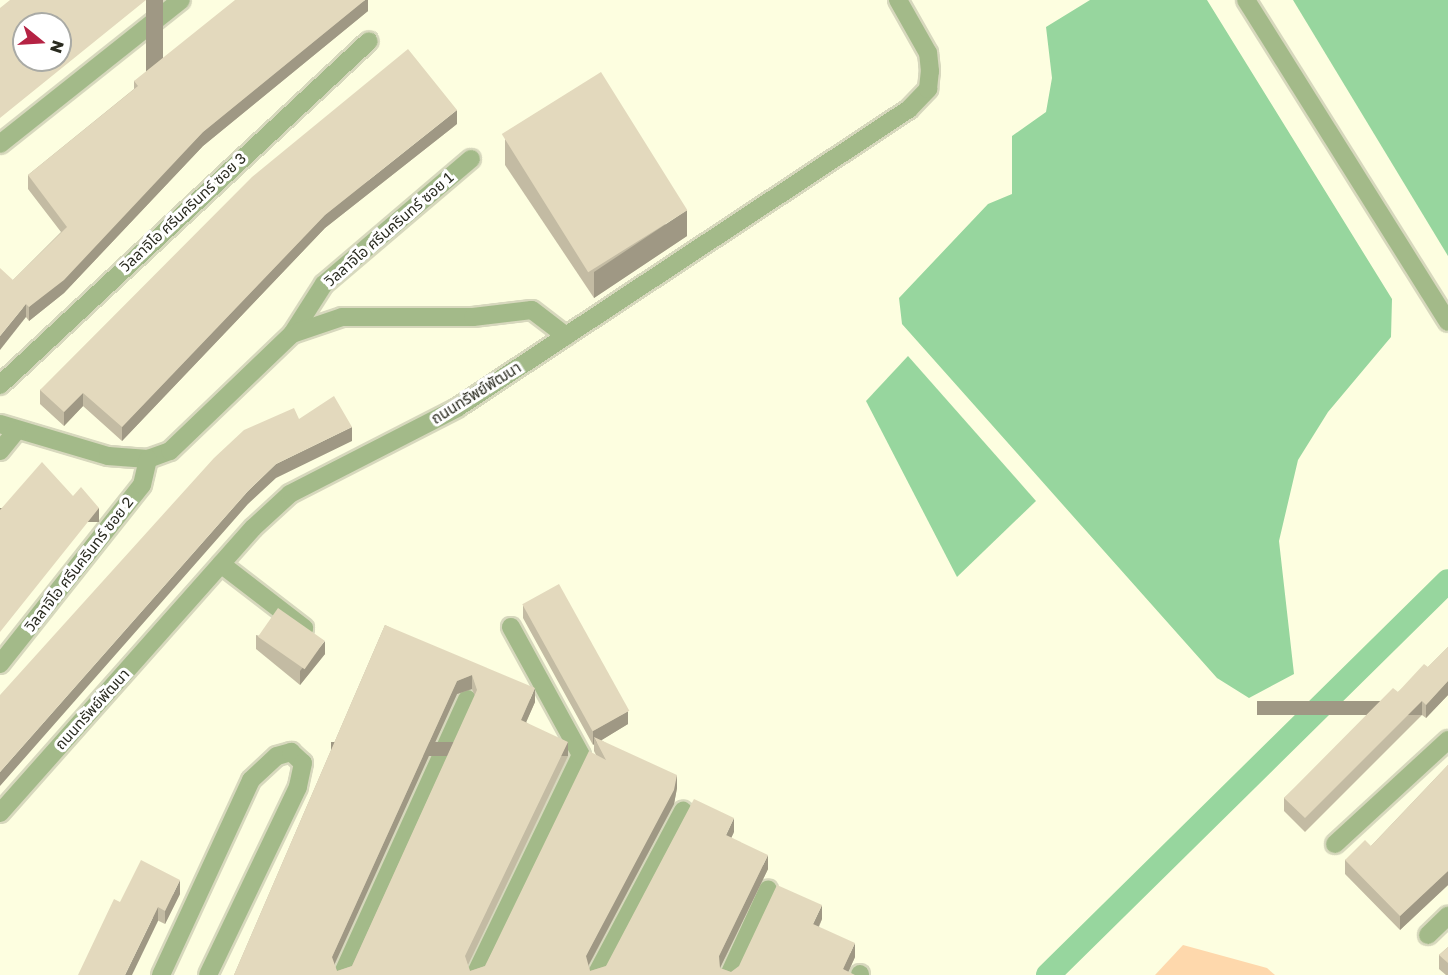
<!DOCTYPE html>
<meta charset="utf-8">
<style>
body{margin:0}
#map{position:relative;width:1448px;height:975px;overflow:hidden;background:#fdfee0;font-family:"Golos Text","Noto Sans Thai",sans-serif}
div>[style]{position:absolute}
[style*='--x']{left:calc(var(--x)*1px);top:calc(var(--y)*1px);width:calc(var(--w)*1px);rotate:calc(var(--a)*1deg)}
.green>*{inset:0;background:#fed8ac}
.water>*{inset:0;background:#97d69e}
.canal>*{height:24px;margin:-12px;padding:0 12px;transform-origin:12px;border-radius:12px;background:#97d69e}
.roads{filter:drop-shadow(2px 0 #d7d8bd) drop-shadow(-2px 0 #d7d8bd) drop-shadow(0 2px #d7d8bd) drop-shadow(0 -2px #d7d8bd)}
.minor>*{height:18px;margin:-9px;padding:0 9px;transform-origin:9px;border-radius:9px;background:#a3ba89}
.wall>*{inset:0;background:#c3bba3}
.shaded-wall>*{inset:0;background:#9f9884;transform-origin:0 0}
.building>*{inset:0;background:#e3d9bd;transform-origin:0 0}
span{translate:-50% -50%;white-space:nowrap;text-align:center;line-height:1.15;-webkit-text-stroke:6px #fff;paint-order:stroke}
.street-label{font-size:15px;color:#292a1f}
.north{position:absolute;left:12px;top:12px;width:60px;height:60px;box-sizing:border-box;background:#fff;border:2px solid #a9aaa5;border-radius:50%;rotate:108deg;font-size:16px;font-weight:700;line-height:24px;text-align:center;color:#292a1f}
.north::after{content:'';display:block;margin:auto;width:21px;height:27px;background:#b52344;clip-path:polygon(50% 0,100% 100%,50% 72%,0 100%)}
</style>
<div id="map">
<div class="green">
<i style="clip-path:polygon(1183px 945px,1267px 968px,1275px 975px,1155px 975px)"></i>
</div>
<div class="water">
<i style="clip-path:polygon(1090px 0,1207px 0,1392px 299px,1391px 337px,1328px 412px,1298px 460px,1279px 541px,1294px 674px,1249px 698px,1217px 678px,902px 324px,899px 298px,988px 204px,1012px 194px,1012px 136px,1046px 112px,1052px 78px,1046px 27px)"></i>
<i style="clip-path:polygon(1293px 0,1448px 0,1448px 256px)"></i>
<i style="clip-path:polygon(908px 356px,1036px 501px,957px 577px,866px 401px)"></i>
</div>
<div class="canal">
<i style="--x:1048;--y:975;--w:561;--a:-44.57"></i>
</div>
<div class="roads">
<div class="minor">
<i style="--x:1246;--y:0;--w:380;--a:57.9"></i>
<i style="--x:0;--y:144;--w:231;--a:-38.5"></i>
<i style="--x:292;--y:334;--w:59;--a:-57.4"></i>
<i style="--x:324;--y:284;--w:193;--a:-40.4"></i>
<i style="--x:0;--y:385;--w:504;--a:-42.99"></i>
<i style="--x:0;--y:424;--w:113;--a:16.5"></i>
<i style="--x:108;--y:456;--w:40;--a:4.3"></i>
<i style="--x:148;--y:459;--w:23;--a:-20"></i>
<i style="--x:170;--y:451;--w:169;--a:-43.8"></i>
<i style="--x:292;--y:334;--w:53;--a:-18.8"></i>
<i style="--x:342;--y:317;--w:131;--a:0"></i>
<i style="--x:473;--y:317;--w:59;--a:-6.8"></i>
<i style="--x:532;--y:310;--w:43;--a:37.4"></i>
<i style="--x:0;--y:451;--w:27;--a:-51"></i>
<i style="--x:221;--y:564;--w:105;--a:37.6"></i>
<i style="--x:0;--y:664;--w:228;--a:-51.6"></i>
<i style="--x:142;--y:485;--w:27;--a:-77"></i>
<i style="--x:0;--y:813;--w:381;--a:-48.4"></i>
<i style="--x:253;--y:528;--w:50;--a:-42.6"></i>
<i style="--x:290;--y:494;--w:188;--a:-27.2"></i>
<i style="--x:457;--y:408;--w:542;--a:-33.48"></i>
<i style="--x:909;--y:109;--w:28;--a:-46"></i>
<i style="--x:928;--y:89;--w:18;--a:-84"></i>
<i style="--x:930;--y:71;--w:18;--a:-96"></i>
<i style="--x:928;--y:53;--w:61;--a:-119.5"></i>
<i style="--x:1335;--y:844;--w:154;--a:-42.6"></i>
<i style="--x:1428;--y:935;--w:28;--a:-44"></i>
<i style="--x:161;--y:975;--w:215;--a:-65.2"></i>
<i style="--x:251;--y:780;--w:35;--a:-43"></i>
<i style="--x:277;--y:756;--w:15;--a:-16"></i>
<i style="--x:291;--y:752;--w:16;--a:43"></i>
<i style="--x:303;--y:763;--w:25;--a:102"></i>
<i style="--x:298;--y:787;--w:208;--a:115.6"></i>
<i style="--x:342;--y:975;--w:303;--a:-65.6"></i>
<i style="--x:475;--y:975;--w:244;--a:-64.3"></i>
<i style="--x:581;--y:755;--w:146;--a:-118.7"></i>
<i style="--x:596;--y:975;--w:186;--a:-62.1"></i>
<i style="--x:729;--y:975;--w:94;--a:-65.4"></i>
<i style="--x:860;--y:975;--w:1;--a:-90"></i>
</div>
</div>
<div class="wall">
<i style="clip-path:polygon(368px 0,368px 11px,203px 146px,64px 293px,29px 321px,26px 317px,13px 280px,61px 232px,28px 189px,28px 175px,134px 89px,134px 81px)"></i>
<i style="clip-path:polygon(457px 124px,325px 228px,122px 441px,83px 406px,64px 426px,40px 404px,40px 390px)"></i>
<i style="clip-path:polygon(505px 139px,687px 236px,594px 298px,505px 165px)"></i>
<i style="clip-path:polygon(evenodd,523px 605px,628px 724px,601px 740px,677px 788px,674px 804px,589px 965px,590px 971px,606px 966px,734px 832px,731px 838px,768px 869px,720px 968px,731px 972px,822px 919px,819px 927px,855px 957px,848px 972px,234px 975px,385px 625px,535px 702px,526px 722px,568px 756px,468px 965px,470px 971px,485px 966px,596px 755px,594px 751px,594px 744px,593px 745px,523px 618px,523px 605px,472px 689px,475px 696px,352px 966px,337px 971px,334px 964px,457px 694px,472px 689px)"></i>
<i style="clip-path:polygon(256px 635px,325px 654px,300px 685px,256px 649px)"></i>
<i style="clip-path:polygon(1448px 647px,1448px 695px,1426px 718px,1422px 715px,1305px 832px,1284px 811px,1284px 798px,1398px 692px,1428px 667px)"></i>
<i style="clip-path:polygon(1448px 765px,1448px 885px,1400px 930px,1345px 874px,1345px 860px,1371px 846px)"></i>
<i style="clip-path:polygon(180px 894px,165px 924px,120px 902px)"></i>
<i style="clip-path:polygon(1448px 947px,1448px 975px,1446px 975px,1439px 969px,1439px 955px)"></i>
</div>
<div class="shaded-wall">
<i style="left:146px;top:0;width:17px;height:188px"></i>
<i style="clip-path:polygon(365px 0,368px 0,368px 11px,203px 146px,64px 293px,29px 321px,29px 307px,203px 132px)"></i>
<i style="clip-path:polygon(457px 110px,457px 124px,325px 228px,122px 441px,122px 427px,325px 215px)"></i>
<i style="clip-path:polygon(687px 210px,687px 236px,594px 298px,594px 272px)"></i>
<i style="clip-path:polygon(26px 304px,26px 317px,0 350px,0 336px)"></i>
<i style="clip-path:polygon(83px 393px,83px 406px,64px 426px,64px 412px)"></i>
<i style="clip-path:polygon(352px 427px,352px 441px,276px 478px,248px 504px,0 786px,0 772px,248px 491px,276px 464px)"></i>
<i style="left:99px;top:508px;width:14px;height:159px;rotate:90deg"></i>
<i style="clip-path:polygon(325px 641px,325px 654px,300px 685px,300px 671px)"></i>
<i style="clip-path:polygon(472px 675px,472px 689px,457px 694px,332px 970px,332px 957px,457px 681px)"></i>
<i style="clip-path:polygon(1448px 681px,1448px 695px,1426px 718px,1426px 705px)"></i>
<i style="clip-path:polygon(535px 688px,535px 702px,521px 734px,521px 720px)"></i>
<i style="left:1422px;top:701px;width:14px;height:165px;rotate:90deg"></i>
<i style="clip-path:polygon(628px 711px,628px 724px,597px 743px,594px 737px,594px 744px,593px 745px,593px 731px)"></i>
<i style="left:568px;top:742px;width:14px;height:237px;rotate:90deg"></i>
<i style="clip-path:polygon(677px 775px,677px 788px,674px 804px,586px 970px,586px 956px)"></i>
<i style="clip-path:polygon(734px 818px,734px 832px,726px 849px,726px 835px)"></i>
<i style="clip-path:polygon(768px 855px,768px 869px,719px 970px,719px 956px)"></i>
<i style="clip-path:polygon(1448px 871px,1448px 885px,1400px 930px,1400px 916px)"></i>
<i style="clip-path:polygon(180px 880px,180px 894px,165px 924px,165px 911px)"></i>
<i style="clip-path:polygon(822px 905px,822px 919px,813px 938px,813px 924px)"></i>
<i style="clip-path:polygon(158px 907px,158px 921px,132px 975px,125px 975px)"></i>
<i style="clip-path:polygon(855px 943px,855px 957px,847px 975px,843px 969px)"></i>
</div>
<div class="building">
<i style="clip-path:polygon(evenodd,10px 0,146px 0,0 118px,0 8px,10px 0,24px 24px,60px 24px,60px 60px,24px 60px,24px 24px)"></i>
<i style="clip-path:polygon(235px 0,365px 0,203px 132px,64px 280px,29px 307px,26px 304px,0 336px,0 268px,13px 280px,67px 227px,28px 175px,138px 86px,134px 81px)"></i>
<i style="clip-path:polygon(408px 49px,457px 110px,325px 215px,122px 427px,83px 393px,64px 412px,40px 390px,252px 177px)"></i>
<i style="left:601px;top:72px;width:163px;height:117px;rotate:58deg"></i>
<i style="clip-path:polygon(334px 396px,352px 427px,276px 464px,248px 491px,0 772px,0 695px,214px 458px,244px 430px,294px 408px,299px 419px)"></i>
<i style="clip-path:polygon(42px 462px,73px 496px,81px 487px,99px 508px,0 632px,0 510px)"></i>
<i style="left:559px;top:584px;width:145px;height:42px;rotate:61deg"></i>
<i style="left:278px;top:608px;width:57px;height:35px;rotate:35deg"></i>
<i style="clip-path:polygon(evenodd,385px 625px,535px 688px,521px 720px,568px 742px,465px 956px,470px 971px,485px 966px,589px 751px,606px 760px,594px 737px,677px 775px,674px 790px,586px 956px,590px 971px,606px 966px,694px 799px,734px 818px,726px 835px,768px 855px,719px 956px,720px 968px,731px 972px,739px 966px,777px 885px,822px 905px,813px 924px,855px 943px,843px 969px,855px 975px,234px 975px,385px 625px,472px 675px,477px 690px,352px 966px,337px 971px,332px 957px,457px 681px,472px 675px)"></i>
<i style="clip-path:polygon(1448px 647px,1448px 681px,1426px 705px,1422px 701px,1305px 818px,1284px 798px,1393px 688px,1398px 692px,1424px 664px,1428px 667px)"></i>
<i style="clip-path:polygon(1448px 765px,1448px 871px,1400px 916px,1345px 860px,1365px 840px,1371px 846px)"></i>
<i style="clip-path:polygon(141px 860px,180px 880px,165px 911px,158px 907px,125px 975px,78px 975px,114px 899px,120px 902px)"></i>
<i style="clip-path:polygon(1448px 947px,1448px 963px,1439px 955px)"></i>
</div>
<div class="street-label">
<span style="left:183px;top:212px;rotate:-43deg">วิลลาจิโอ ศรีนครินทร์ ซอย 3</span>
<span style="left:389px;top:229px;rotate:-41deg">วิลลาจิโอ ศรีนครินทร์ ซอย 1</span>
<span style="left:476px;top:393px;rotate:-32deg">ถนนทรัพย์พัฒนา</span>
<span style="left:79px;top:564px;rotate:-52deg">วิลลาจิโอ ศรีนครินทร์ ซอย 2</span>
<span style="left:92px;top:709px;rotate:-48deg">ถนนทรัพย์พัฒนา</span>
</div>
<div class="north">N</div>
</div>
